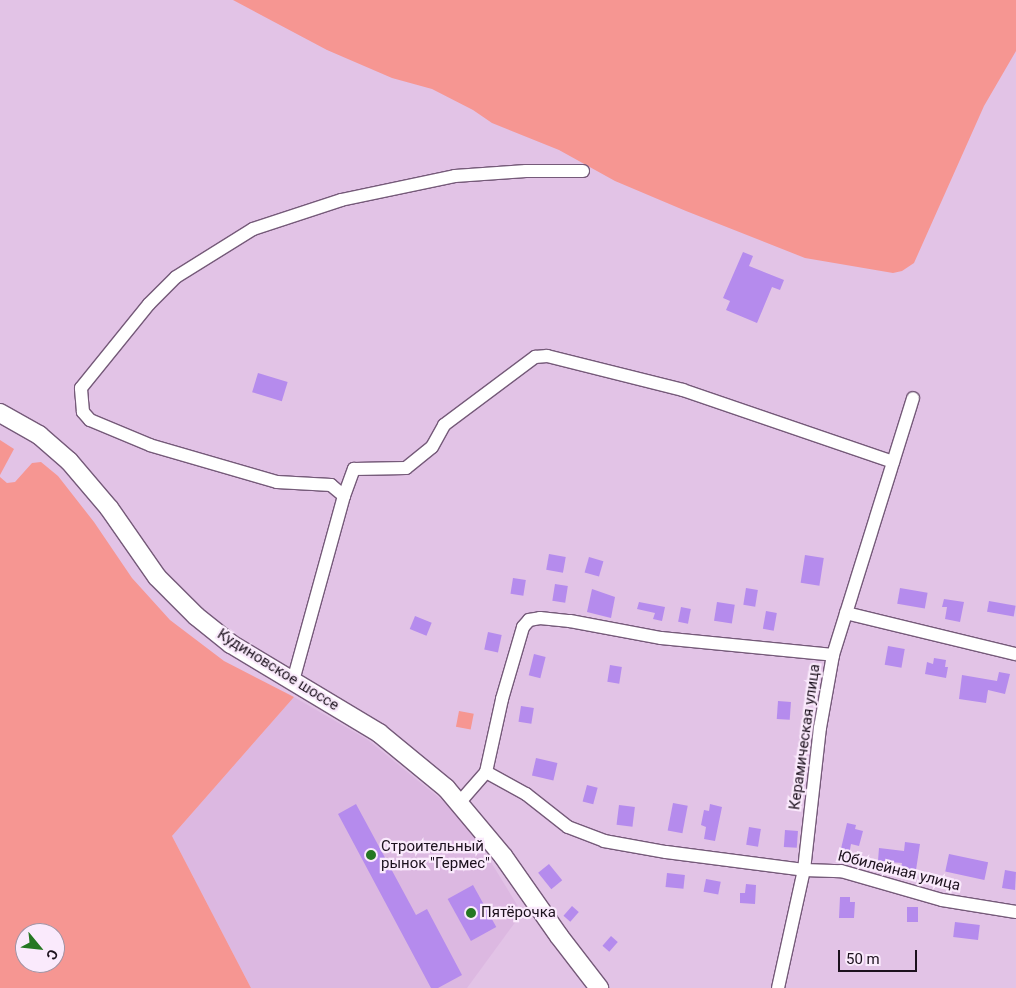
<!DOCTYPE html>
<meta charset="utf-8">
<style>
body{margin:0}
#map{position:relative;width:1016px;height:988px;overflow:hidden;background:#e2c3e6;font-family:Roboto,sans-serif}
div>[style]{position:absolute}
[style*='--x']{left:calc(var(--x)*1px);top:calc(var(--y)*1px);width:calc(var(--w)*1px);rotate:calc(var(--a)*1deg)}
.built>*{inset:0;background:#dcb8e1}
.green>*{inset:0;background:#f69692;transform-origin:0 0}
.building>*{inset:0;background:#b58bed;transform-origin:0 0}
.roads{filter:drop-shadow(1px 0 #755a79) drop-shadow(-1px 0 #755a79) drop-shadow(0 1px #755a79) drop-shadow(0 -1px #755a79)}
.minor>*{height:12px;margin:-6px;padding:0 6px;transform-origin:6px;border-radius:6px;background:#fff}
.secondary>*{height:18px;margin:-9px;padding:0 9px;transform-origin:9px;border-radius:9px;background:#fff}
.dots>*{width:14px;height:14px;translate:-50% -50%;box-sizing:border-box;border:2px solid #faeafc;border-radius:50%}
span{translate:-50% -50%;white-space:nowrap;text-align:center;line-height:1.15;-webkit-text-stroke:4.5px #faeafc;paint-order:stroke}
.street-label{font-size:15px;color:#1c111d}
.poi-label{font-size:15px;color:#1c111d}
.left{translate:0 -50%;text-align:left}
.north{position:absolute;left:15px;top:923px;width:50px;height:50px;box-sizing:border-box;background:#faeafc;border:1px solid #a193a3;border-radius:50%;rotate:118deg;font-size:14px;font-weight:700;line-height:20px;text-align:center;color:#1c111d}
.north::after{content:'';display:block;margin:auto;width:18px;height:22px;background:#257722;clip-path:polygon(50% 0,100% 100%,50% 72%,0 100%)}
.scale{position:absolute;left:838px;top:950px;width:79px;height:22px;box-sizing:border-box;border:2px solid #1c111d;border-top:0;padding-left:6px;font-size:15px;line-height:18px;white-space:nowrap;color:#1c111d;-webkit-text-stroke:4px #faeafc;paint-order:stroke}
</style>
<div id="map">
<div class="built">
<i style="clip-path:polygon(294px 697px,368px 740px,464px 818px,522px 913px,467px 988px,251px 988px,172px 836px)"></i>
</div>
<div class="green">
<i style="clip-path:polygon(233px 0,1016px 0,1016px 51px,984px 106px,914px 263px,902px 271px,893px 273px,805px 258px,686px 211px,615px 181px,559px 150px,492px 123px,473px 110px,432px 89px,392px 78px,327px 50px)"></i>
<i style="clip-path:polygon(0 440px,14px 449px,0 475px)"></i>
<i style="clip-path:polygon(evenodd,41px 462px,58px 476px,94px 522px,132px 578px,170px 620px,224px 661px,294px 697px,172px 836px,251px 988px,0 988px,0 477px,7px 483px,15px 482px,32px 463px,41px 462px,25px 933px,55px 933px,55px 963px,25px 963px,25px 933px)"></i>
<i style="left:459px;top:711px;width:15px;height:16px;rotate:11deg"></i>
</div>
<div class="building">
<i style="clip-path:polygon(743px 252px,753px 256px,749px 266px,784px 280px,780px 290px,772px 287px,757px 323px,726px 310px,730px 301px,723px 298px)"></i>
<i style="left:258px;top:373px;width:31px;height:20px;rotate:17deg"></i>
<i style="left:549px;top:554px;width:17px;height:16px;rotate:10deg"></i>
<i style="left:805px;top:555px;width:19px;height:28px;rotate:9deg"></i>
<i style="left:589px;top:557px;width:15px;height:16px;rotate:16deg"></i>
<i style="left:513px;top:578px;width:13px;height:16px;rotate:9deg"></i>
<i style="left:555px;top:584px;width:13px;height:17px;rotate:9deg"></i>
<i style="left:746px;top:588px;width:12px;height:17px;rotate:9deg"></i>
<i style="left:900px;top:588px;width:28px;height:16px;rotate:10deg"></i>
<i style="clip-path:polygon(592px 589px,615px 597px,611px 618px,587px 612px)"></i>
<i style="clip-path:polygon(944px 599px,964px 602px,960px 622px,945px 619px,947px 607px,942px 607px)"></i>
<i style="left:989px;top:601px;width:27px;height:11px;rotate:10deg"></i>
<i style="clip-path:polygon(639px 602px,665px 607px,662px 621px,653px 619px,655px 613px,637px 609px)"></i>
<i style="left:717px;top:602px;width:18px;height:19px;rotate:9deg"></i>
<i style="left:681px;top:607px;width:10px;height:15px;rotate:11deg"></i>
<i style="left:766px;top:611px;width:11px;height:18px;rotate:10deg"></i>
<i style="left:415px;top:616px;width:18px;height:14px;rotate:22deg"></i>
<i style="left:488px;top:632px;width:14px;height:18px;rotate:12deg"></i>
<i style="left:888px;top:646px;width:17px;height:19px;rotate:10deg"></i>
<i style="left:534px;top:654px;width:12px;height:22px;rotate:14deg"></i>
<i style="clip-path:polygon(934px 658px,946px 660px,945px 667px,948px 667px,946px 678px,925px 674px,927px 662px,933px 664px)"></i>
<i style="left:610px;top:665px;width:12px;height:17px;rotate:9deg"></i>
<i style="clip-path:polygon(999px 672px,1010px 674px,1005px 694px,988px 690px,986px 703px,959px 699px,962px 675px,997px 681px)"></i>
<i style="left:778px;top:701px;width:13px;height:18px;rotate:4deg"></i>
<i style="left:521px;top:706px;width:13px;height:16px;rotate:9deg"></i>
<i style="left:536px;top:758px;width:22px;height:18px;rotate:13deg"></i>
<i style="left:587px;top:785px;width:11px;height:17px;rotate:15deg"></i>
<i style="left:673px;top:803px;width:15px;height:28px;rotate:11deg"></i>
<i style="clip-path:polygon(356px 804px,416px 915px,427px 909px,462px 975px,438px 988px,431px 988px,338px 814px)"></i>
<i style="clip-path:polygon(710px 804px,722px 807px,715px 841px,704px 839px,706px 827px,701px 825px,704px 810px,709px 811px)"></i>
<i style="left:619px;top:805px;width:16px;height:20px;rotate:7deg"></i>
<i style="clip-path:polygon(847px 823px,856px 825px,855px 829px,863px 831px,859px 846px,851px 844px,849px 855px,840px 853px)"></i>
<i style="left:749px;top:827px;width:12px;height:18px;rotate:9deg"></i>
<i style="left:785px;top:830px;width:13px;height:17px;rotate:4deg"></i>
<i style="clip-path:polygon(905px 842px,920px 844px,916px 870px,901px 868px,902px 863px,878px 861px,879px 848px,904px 851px)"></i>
<i style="left:949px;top:854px;width:40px;height:18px;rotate:12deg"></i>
<i style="left:549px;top:864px;width:21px;height:14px;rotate:51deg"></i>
<i style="clip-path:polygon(1005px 870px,1016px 872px,1015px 890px,1002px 888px)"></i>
<i style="left:667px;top:873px;width:18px;height:14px;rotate:6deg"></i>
<i style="left:706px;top:879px;width:15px;height:13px;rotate:11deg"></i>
<i style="clip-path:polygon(746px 884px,756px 885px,755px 904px,740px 903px,740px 893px,745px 893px)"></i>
<i style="left:473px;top:885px;width:48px;height:29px;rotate:61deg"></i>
<i style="clip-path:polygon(840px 897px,850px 897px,850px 902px,855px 902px,854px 918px,839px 918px)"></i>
<i style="left:572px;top:906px;width:9px;height:13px;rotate:41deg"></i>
<i style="left:907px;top:907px;width:11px;height:15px"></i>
<i style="left:955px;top:922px;width:25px;height:15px;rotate:7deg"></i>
<i style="left:611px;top:936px;width:9px;height:13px;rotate:41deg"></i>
</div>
<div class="roads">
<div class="minor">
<i style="--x:344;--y:496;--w:17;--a:-140"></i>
<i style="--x:331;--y:485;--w:54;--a:-176.8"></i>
<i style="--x:277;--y:482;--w:132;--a:-163.8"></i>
<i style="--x:150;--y:445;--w:65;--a:-157.4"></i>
<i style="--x:90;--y:420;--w:11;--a:-131"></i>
<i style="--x:83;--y:412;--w:24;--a:-95"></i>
<i style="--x:81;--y:388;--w:108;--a:-51"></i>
<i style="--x:149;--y:304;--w:38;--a:-45"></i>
<i style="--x:176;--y:277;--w:91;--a:-31.9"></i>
<i style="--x:253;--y:229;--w:93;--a:-18.2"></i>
<i style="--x:341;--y:200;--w:116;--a:-11.9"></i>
<i style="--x:455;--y:176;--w:71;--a:-4"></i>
<i style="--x:526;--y:171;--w:57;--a:0"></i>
<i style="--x:846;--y:613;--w:175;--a:13.6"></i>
<i style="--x:293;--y:681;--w:192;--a:-74.6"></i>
<i style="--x:344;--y:496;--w:29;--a:-70"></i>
<i style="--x:354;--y:469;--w:52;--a:-1.1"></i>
<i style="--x:406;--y:468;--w:33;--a:-39"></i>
<i style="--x:432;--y:447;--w:25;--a:-61"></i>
<i style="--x:444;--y:425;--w:114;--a:-36.8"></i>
<i style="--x:535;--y:357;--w:12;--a:-5"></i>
<i style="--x:547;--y:356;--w:140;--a:14"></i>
<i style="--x:683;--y:390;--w:222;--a:18.9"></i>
<i style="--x:486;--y:772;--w:46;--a:28.8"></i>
<i style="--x:526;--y:794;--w:53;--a:38.2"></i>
<i style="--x:568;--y:827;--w:39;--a:21"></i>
<i style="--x:604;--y:841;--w:63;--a:10.1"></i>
<i style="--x:666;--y:852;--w:139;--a:7.4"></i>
<i style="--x:804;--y:870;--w:37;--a:2"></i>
<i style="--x:841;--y:871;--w:105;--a:16"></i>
<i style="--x:942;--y:900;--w:75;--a:9.2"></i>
<i style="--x:459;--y:803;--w:41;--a:-48.9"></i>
<i style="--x:486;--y:772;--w:75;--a:-77.6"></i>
<i style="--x:502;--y:699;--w:75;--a:-73.7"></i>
<i style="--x:523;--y:627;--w:9;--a:-49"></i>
<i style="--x:529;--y:620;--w:11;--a:-10"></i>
<i style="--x:540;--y:618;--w:30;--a:6"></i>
<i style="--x:570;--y:621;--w:93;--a:10.6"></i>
<i style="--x:661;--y:638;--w:173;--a:5.6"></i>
<i style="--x:778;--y:988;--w:121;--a:-77.6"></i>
<i style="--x:804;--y:870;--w:143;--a:-83.6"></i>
<i style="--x:820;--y:728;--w:74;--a:-79.9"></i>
<i style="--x:833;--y:655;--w:269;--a:-72.7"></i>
</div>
<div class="secondary">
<i style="--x:0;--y:413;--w:45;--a:29.4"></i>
<i style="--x:39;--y:435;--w:40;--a:41"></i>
<i style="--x:69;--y:461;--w:62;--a:49.6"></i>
<i style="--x:109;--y:508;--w:84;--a:55.2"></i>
<i style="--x:157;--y:577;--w:55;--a:45"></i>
<i style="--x:196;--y:616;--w:45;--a:38.7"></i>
<i style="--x:231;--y:644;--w:173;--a:31"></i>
<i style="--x:379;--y:733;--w:87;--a:39.4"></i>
<i style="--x:446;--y:788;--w:89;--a:50"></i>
<i style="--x:503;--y:856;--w:98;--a:55"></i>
<i style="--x:559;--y:936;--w:66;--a:52.4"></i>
</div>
</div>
<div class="dots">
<i style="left:371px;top:855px;background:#257722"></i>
<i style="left:471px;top:913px;background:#257722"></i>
</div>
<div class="street-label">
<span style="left:278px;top:670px;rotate:32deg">Кудиновское шоссе</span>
<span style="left:805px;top:737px;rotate:-82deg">Керамическая улица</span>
<span style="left:899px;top:871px;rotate:14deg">Юбилейная улица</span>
</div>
<div class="poi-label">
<span class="left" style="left:381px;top:855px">Строительный<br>рынок "Гермес"</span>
<span class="left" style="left:481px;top:913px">Пятёрочка</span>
</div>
<div class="north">С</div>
<div class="scale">50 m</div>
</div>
